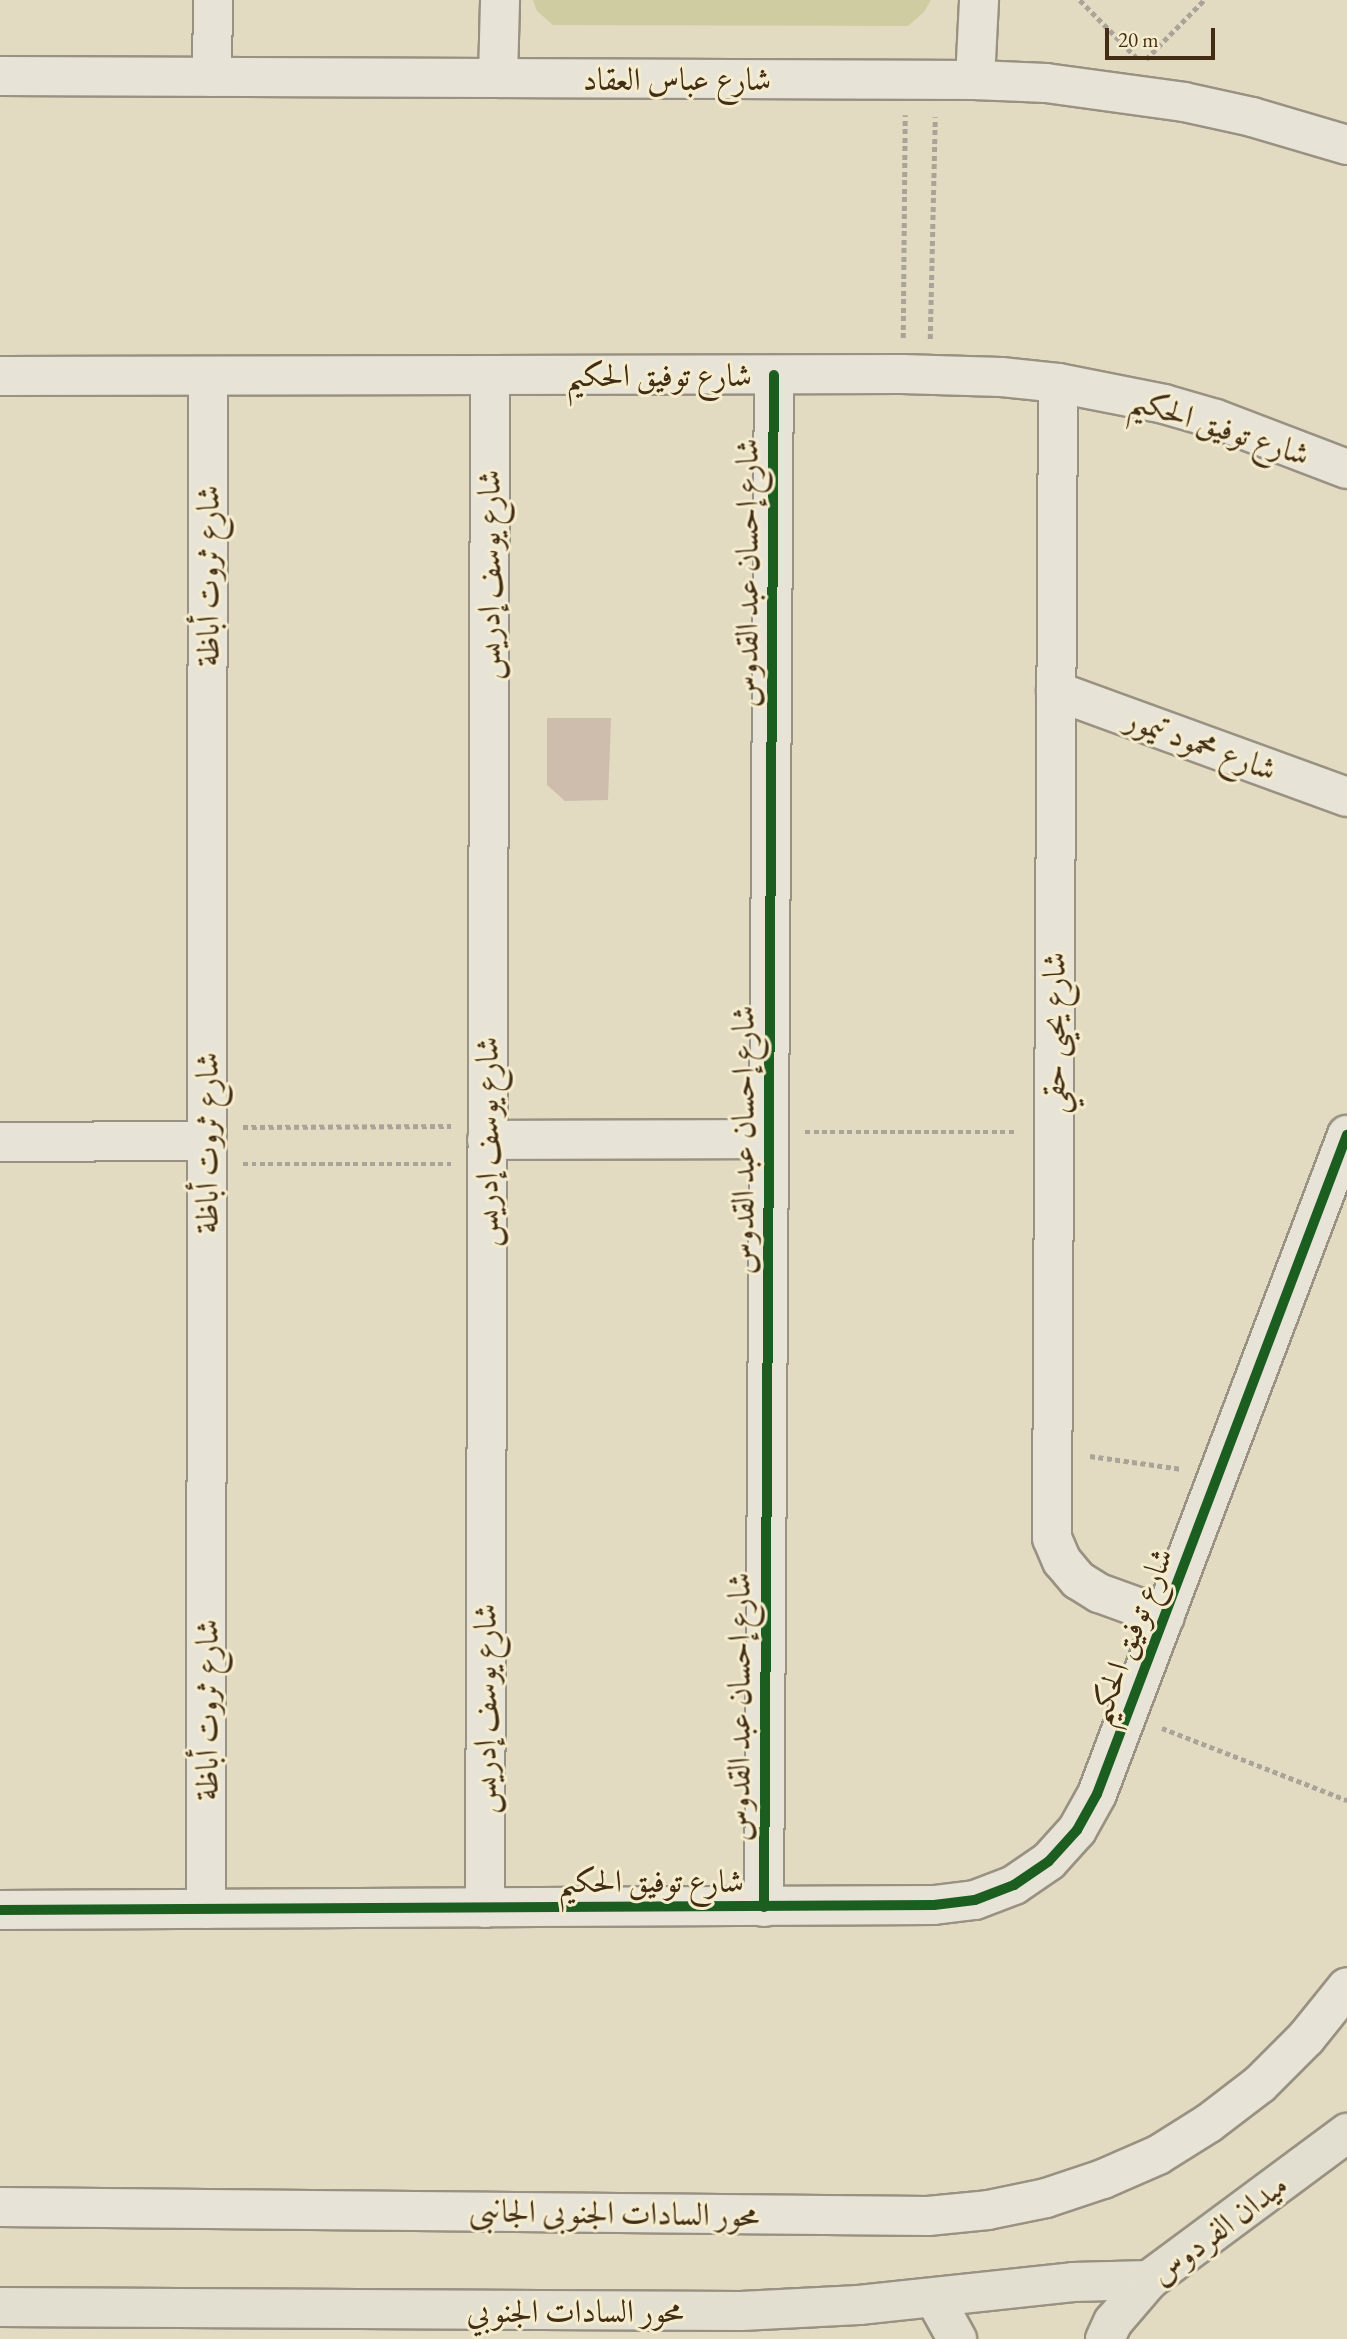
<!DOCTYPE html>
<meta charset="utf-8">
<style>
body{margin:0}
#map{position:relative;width:1347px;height:2339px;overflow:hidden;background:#e2dac1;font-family:"EB Garamond",Amiri,serif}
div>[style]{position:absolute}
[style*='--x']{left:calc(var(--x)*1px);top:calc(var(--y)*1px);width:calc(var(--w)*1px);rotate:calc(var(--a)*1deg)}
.green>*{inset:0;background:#cfcca2}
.building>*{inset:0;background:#cebdac}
.path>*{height:4.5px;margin-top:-2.25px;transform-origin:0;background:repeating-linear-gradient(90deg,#aaa498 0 5px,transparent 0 8.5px)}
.roads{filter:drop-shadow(2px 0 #999181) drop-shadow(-2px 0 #999181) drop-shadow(0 2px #999181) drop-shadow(0 -2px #999181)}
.minor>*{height:38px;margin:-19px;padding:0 19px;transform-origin:19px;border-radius:19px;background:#e7e3d7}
.primary>*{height:38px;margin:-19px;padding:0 19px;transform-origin:19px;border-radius:19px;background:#e3dfd0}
.cycleway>*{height:10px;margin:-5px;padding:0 5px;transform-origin:5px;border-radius:5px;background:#1b5e20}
span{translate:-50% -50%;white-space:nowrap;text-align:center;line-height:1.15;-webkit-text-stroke:6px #f5ecce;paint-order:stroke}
.street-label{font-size:32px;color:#412c14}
.scale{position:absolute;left:1105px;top:28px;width:110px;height:32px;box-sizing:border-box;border:4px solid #412c14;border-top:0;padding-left:9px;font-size:21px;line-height:24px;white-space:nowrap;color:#412c14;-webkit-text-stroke:5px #f5ecce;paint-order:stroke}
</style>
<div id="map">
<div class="green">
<i style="clip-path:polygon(533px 0,931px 0,924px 12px,908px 26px,553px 25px,537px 11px)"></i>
</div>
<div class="building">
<i style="clip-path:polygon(547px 718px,611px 718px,608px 800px,565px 801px,547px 785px)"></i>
</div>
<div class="path">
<i style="--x:1080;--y:0;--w:80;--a:45.5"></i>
<i style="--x:1146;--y:59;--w:83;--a:-45.5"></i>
<i style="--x:903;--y:338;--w:223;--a:-89.5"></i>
<i style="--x:930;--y:339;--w:222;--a:-88.7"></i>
<i style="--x:243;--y:1127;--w:208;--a:-0.3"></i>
<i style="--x:805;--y:1132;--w:211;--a:0"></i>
<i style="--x:243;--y:1164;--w:208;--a:0"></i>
<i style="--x:1090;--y:1456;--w:93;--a:8"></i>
<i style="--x:1162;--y:1728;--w:199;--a:21.3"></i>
</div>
<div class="roads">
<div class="minor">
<i style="--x:0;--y:76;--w:975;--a:0.24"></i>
<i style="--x:975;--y:80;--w:71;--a:2.4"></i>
<i style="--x:1046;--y:83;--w:139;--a:7.8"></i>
<i style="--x:1184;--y:102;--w:70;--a:12.4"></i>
<i style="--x:1252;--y:117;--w:99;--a:16.4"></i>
<i style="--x:212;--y:77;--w:77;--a:-89.3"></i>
<i style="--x:498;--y:78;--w:78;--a:-88.5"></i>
<i style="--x:975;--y:80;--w:80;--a:-87.1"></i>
<i style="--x:0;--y:376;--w:902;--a:-0.13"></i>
<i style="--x:902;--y:374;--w:99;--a:1.7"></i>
<i style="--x:1001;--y:377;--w:57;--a:6"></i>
<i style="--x:1058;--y:383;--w:108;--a:11.2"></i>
<i style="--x:1164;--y:404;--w:54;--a:16.1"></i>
<i style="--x:1216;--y:419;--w:140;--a:20.9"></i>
<i style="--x:1058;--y:383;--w:1155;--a:90.3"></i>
<i style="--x:1052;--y:1538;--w:25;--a:67"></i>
<i style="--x:1062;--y:1561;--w:25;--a:50"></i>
<i style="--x:1078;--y:1580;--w:25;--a:32"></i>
<i style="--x:1099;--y:1593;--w:70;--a:20"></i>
<i style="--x:1056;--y:691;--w:310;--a:20"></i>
<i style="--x:487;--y:1140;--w:282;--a:-0.2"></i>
<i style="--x:0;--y:1142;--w:207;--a:-0.3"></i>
<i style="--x:764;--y:1907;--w:1532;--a:-89.63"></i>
<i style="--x:485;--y:1908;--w:1532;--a:-89.81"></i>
<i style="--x:206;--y:1909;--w:1531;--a:-89.93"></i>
<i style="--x:0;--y:1910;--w:934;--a:-0.31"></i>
<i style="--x:934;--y:1905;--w:41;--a:-7"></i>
<i style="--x:975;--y:1900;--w:42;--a:-21"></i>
<i style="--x:1014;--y:1885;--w:42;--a:-34.4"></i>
<i style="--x:1049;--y:1861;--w:42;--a:-47.9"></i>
<i style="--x:1077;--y:1830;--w:41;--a:-60.9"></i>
<i style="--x:1097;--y:1794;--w:705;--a:-69.23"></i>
<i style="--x:0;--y:2207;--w:928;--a:0.56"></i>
<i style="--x:928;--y:2216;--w:60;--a:-5.7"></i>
<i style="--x:988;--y:2210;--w:59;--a:-11.7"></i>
<i style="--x:1046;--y:2198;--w:60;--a:-18.4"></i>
<i style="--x:1103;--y:2179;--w:60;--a:-23.6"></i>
<i style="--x:1158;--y:2155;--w:60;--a:-32.1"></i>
<i style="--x:1209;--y:2123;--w:64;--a:-37.4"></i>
<i style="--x:1260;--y:2084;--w:65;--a:-45"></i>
<i style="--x:1306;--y:2038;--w:65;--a:-51.2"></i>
</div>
<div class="primary">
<i style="--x:935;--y:2299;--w:46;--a:61.2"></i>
<i style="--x:0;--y:2307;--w:741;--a:0.31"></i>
<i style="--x:741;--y:2311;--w:118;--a:-2.9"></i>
<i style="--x:859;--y:2305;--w:215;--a:-6.1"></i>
<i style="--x:1073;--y:2282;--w:76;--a:-1.5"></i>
<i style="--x:1105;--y:2339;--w:19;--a:-65"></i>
<i style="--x:1113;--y:2322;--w:55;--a:-49.4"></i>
<i style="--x:1149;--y:2280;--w:247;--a:-36.6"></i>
</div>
</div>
<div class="cycleway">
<i style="--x:764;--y:1907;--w:1532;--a:-89.63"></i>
<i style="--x:0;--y:1910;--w:934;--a:-0.31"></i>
<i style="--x:934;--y:1905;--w:41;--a:-7"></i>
<i style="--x:975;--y:1900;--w:42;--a:-21"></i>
<i style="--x:1014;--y:1885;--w:42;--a:-34.4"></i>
<i style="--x:1049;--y:1861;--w:42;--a:-47.9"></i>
<i style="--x:1077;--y:1830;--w:41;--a:-60.9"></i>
<i style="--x:1097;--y:1794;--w:705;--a:-69.23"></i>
</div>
<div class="street-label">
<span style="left:677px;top:79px">شارع عباس العقاد</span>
<span style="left:659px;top:375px">شارع توفيق الحكيم</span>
<span style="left:1220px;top:427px;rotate:18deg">شارع توفيق الحكيم</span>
<span style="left:747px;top:573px;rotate:-90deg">شارع إحسان عبد القدوس</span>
<span style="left:489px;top:575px;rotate:-90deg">شارع يوسف إدريس</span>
<span style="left:208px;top:576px;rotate:-90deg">شارع ثروت أباظة</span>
<span style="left:1201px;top:744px;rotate:20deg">شارع محمود تيمور</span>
<span style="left:1054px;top:1033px;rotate:-90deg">شارع يحيى حقي</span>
<span style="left:743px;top:1140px;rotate:-90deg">شارع إحسان عبد القدوس</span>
<span style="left:487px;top:1142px;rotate:-90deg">شارع يوسف إدريس</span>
<span style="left:207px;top:1143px;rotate:-90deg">شارع ثروت أباظة</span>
<span style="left:1130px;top:1636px;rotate:-69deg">شارع توفيق الحكيم</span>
<span style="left:739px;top:1707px;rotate:-90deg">شارع إحسان عبد القدوس</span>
<span style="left:485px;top:1709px;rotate:-90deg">شارع يوسف إدريس</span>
<span style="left:207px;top:1710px;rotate:-90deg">شارع ثروت أباظة</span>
<span style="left:651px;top:1881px">شارع توفيق الحكيم</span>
<span style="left:614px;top:2213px;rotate:1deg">محور السادات الجنوبى الجانبى</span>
<span style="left:1219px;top:2229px;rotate:-37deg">ميدان الفردوس</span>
<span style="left:575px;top:2311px">محور السادات الجنوبي</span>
</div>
<div class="scale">20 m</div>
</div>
